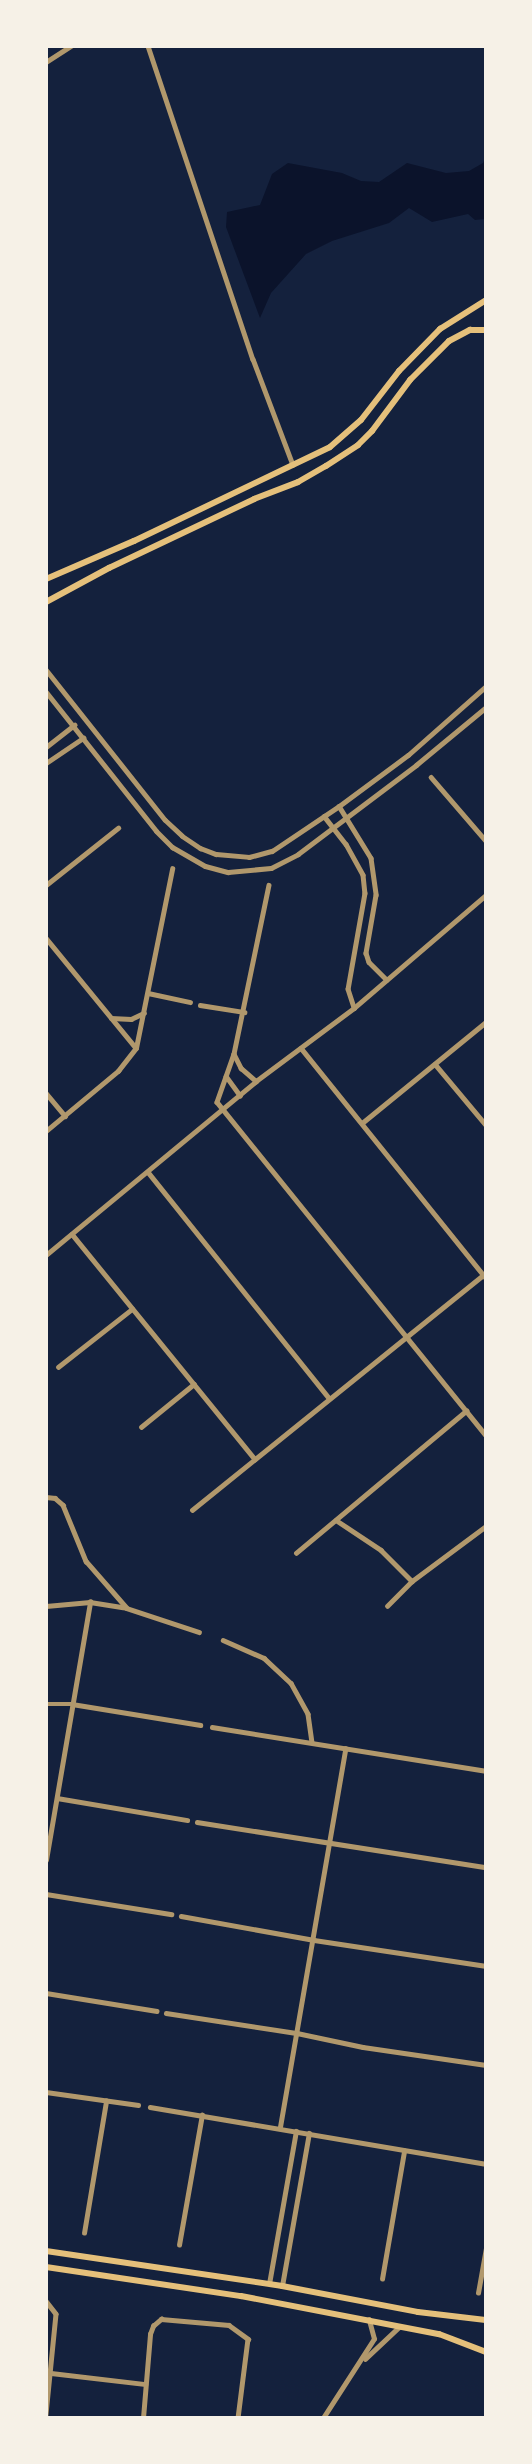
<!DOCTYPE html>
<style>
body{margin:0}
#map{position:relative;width:532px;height:2464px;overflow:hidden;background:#14213d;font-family:"IBM Plex Sans",sans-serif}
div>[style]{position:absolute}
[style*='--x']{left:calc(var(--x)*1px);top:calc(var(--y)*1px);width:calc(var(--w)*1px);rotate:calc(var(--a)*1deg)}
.water>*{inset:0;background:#0b132b}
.minor>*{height:4.5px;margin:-2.25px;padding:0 2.25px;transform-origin:2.25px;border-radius:2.25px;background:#b1986c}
.tertiary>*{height:5px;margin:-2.5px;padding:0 2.5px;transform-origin:2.5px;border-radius:2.5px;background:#b1986c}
.secondary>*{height:6px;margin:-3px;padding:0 3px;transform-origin:3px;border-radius:3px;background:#e5c07b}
span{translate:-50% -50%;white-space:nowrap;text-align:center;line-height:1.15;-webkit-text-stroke:4.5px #f6f1e7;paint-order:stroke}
.frame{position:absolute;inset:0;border:48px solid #f6f1e7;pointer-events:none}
</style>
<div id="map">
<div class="water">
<i style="clip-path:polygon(485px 158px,485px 219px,475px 220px,468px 214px,432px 222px,409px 208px,389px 223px,332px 241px,306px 254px,271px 293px,260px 318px,226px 227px,227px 212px,260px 205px,272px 174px,288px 163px,342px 173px,361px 181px,379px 182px,407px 163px,446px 173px,469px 171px,483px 163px)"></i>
</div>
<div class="minor">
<i style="--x:148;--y:46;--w:330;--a:71.5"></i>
<i style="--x:253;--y:359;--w:113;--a:69.3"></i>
<i style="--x:46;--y:62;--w:30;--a:-33"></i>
<i style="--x:46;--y:747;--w:36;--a:-38"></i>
<i style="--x:46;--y:763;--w:45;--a:-34"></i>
<i style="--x:431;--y:777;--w:84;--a:49.3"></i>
<i style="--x:339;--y:806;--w:61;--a:58.4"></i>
<i style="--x:371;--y:858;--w:37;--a:82"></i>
<i style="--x:376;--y:895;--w:59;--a:99.8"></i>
<i style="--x:366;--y:953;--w:9;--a:72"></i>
<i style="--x:369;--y:962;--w:25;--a:45"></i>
<i style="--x:324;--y:816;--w:36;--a:52"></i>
<i style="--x:346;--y:844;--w:35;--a:61"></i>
<i style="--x:363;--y:875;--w:18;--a:84"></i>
<i style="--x:365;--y:893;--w:97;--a:100"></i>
<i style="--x:348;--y:989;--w:20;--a:72"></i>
<i style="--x:46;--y:885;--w:92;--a:-38.4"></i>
<i style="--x:269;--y:885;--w:173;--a:101.7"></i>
<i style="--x:234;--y:1054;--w:51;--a:109.5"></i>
<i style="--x:217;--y:1102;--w:428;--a:51.1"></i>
<i style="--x:46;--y:938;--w:142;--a:50.7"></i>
<i style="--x:148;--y:993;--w:43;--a:12.1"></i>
<i style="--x:200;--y:1005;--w:45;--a:9"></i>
<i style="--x:111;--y:1018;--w:20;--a:3"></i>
<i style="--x:131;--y:1019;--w:14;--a:-25"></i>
<i style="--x:301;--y:1048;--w:295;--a:51.2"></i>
<i style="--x:234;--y:1054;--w:16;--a:63"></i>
<i style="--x:241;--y:1068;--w:20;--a:41"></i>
<i style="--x:435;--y:1064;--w:80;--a:50.1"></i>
<i style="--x:226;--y:1076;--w:24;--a:54"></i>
<i style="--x:46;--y:1093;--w:30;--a:50"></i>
<i style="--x:362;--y:1123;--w:160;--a:-39.2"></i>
<i style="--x:46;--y:1131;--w:94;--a:-39.8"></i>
<i style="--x:118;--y:1071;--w:29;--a:-52"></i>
<i style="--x:136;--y:1048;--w:183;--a:-78.6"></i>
<i style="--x:148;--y:1172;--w:290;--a:51.3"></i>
<i style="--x:72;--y:1234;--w:290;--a:50.9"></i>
<i style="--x:46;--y:1255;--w:273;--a:-39.6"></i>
<i style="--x:256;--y:1081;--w:122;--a:-36.7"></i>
<i style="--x:354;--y:1008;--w:174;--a:-40.6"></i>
<i style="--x:58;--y:1367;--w:94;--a:-38.1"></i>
<i style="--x:141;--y:1427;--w:68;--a:-39.1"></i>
<i style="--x:46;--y:1497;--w:9;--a:6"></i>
<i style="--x:55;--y:1498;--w:11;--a:41"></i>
<i style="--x:63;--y:1505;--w:61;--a:67.7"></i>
<i style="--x:86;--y:1561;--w:62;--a:48.9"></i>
<i style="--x:192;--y:1510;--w:374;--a:-38.9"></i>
<i style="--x:336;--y:1520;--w:54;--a:33.7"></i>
<i style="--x:381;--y:1550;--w:44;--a:45"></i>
<i style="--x:296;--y:1553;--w:222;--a:-39.9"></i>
<i style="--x:46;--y:1606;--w:44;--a:-5.2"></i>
<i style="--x:90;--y:1602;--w:33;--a:9"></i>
<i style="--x:123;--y:1607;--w:80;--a:18.2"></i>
<i style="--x:387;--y:1606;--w:35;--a:-45"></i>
<i style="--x:412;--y:1581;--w:92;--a:-36.6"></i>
<i style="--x:223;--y:1640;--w:45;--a:23.7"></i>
<i style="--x:264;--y:1658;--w:37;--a:43"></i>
<i style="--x:291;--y:1683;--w:35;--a:61"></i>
<i style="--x:308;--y:1714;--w:28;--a:82"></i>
<i style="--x:46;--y:1704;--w:26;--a:0"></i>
<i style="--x:72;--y:1704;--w:130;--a:9.3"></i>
<i style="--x:212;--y:1727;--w:278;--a:9.1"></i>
<i style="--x:57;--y:1798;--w:132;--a:9.6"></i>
<i style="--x:197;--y:1822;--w:292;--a:8.9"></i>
<i style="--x:46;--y:1860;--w:262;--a:-80.3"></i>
<i style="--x:46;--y:1894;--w:127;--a:9.1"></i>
<i style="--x:181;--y:1916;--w:135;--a:10.2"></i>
<i style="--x:314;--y:1940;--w:174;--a:8.6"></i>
<i style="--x:46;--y:1993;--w:112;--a:9.2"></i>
<i style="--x:166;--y:2013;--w:133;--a:8.7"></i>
<i style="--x:297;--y:2033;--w:67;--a:12"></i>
<i style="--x:363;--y:2047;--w:124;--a:8.3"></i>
<i style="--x:46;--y:2092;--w:93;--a:8"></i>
<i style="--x:150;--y:2107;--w:341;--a:9.6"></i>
<i style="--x:280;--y:2127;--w:384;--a:-80.2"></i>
<i style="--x:84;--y:2233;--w:134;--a:-80.5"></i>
<i style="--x:179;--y:2245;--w:132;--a:-80"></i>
<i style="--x:382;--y:2279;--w:130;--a:-80.2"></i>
<i style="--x:269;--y:2284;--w:155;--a:-80"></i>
<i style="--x:282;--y:2286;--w:155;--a:-80"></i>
<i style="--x:478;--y:2293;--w:46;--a:-79.9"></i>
<i style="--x:46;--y:2301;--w:16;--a:52"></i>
<i style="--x:56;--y:2314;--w:101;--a:95.7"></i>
<i style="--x:365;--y:2359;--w:47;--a:-43.3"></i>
<i style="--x:51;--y:2373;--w:95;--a:6.7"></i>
<i style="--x:143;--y:2418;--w:84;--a:-85.2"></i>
<i style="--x:150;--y:2334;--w:9;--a:-69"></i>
<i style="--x:153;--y:2326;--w:11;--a:-41"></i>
<i style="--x:161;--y:2319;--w:68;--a:5"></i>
<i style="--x:229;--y:2325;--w:24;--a:36"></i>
<i style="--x:248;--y:2339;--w:80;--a:97.2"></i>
<i style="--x:323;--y:2418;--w:94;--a:-57.2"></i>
<i style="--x:374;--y:2339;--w:20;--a:-105"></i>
</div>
<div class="tertiary">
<i style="--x:46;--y:670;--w:191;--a:51.6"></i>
<i style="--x:165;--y:820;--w:23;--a:43"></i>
<i style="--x:182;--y:836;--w:22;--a:34"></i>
<i style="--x:200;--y:848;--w:17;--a:21"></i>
<i style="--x:216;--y:854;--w:33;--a:5"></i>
<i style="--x:249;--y:857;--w:24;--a:-15"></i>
<i style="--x:272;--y:851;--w:81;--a:-33.9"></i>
<i style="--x:339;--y:806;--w:86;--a:-36.5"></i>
<i style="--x:408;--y:755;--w:104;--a:-41.5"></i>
<i style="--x:46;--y:692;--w:177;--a:51.6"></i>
<i style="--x:156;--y:831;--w:23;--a:45"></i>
<i style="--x:172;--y:847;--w:38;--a:30"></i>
<i style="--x:205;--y:866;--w:24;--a:15"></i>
<i style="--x:228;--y:872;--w:43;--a:-5.3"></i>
<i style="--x:271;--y:868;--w:30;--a:-27"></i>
<i style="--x:298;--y:854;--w:148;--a:-37"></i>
<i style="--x:416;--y:765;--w:91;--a:-39.6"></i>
</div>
<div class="secondary">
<i style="--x:46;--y:579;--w:96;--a:-23.4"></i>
<i style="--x:134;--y:541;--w:217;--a:-25.6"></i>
<i style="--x:330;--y:447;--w:41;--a:-41.1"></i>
<i style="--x:361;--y:420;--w:62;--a:-52.2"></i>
<i style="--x:399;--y:371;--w:59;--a:-45.7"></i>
<i style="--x:440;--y:329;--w:54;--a:-32.2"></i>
<i style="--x:46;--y:602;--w:72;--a:-28.4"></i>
<i style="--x:109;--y:568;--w:161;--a:-25.4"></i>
<i style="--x:254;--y:499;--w:47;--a:-21.1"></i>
<i style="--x:298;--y:482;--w:32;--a:-30"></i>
<i style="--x:326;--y:466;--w:38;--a:-33"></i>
<i style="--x:358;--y:445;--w:20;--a:-45"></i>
<i style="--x:372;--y:431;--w:64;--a:-53.3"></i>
<i style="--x:410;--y:380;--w:55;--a:-45"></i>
<i style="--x:449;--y:341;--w:24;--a:-28"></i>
<i style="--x:470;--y:330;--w:16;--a:0"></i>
<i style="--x:46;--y:2251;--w:239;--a:8.4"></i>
<i style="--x:282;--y:2286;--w:138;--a:10.8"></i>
<i style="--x:418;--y:2312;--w:68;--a:6.7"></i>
<i style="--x:46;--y:2267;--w:197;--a:8.5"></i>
<i style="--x:241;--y:2296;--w:202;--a:10.9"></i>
<i style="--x:439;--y:2334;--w:50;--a:21"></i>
</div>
<div class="frame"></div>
</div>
